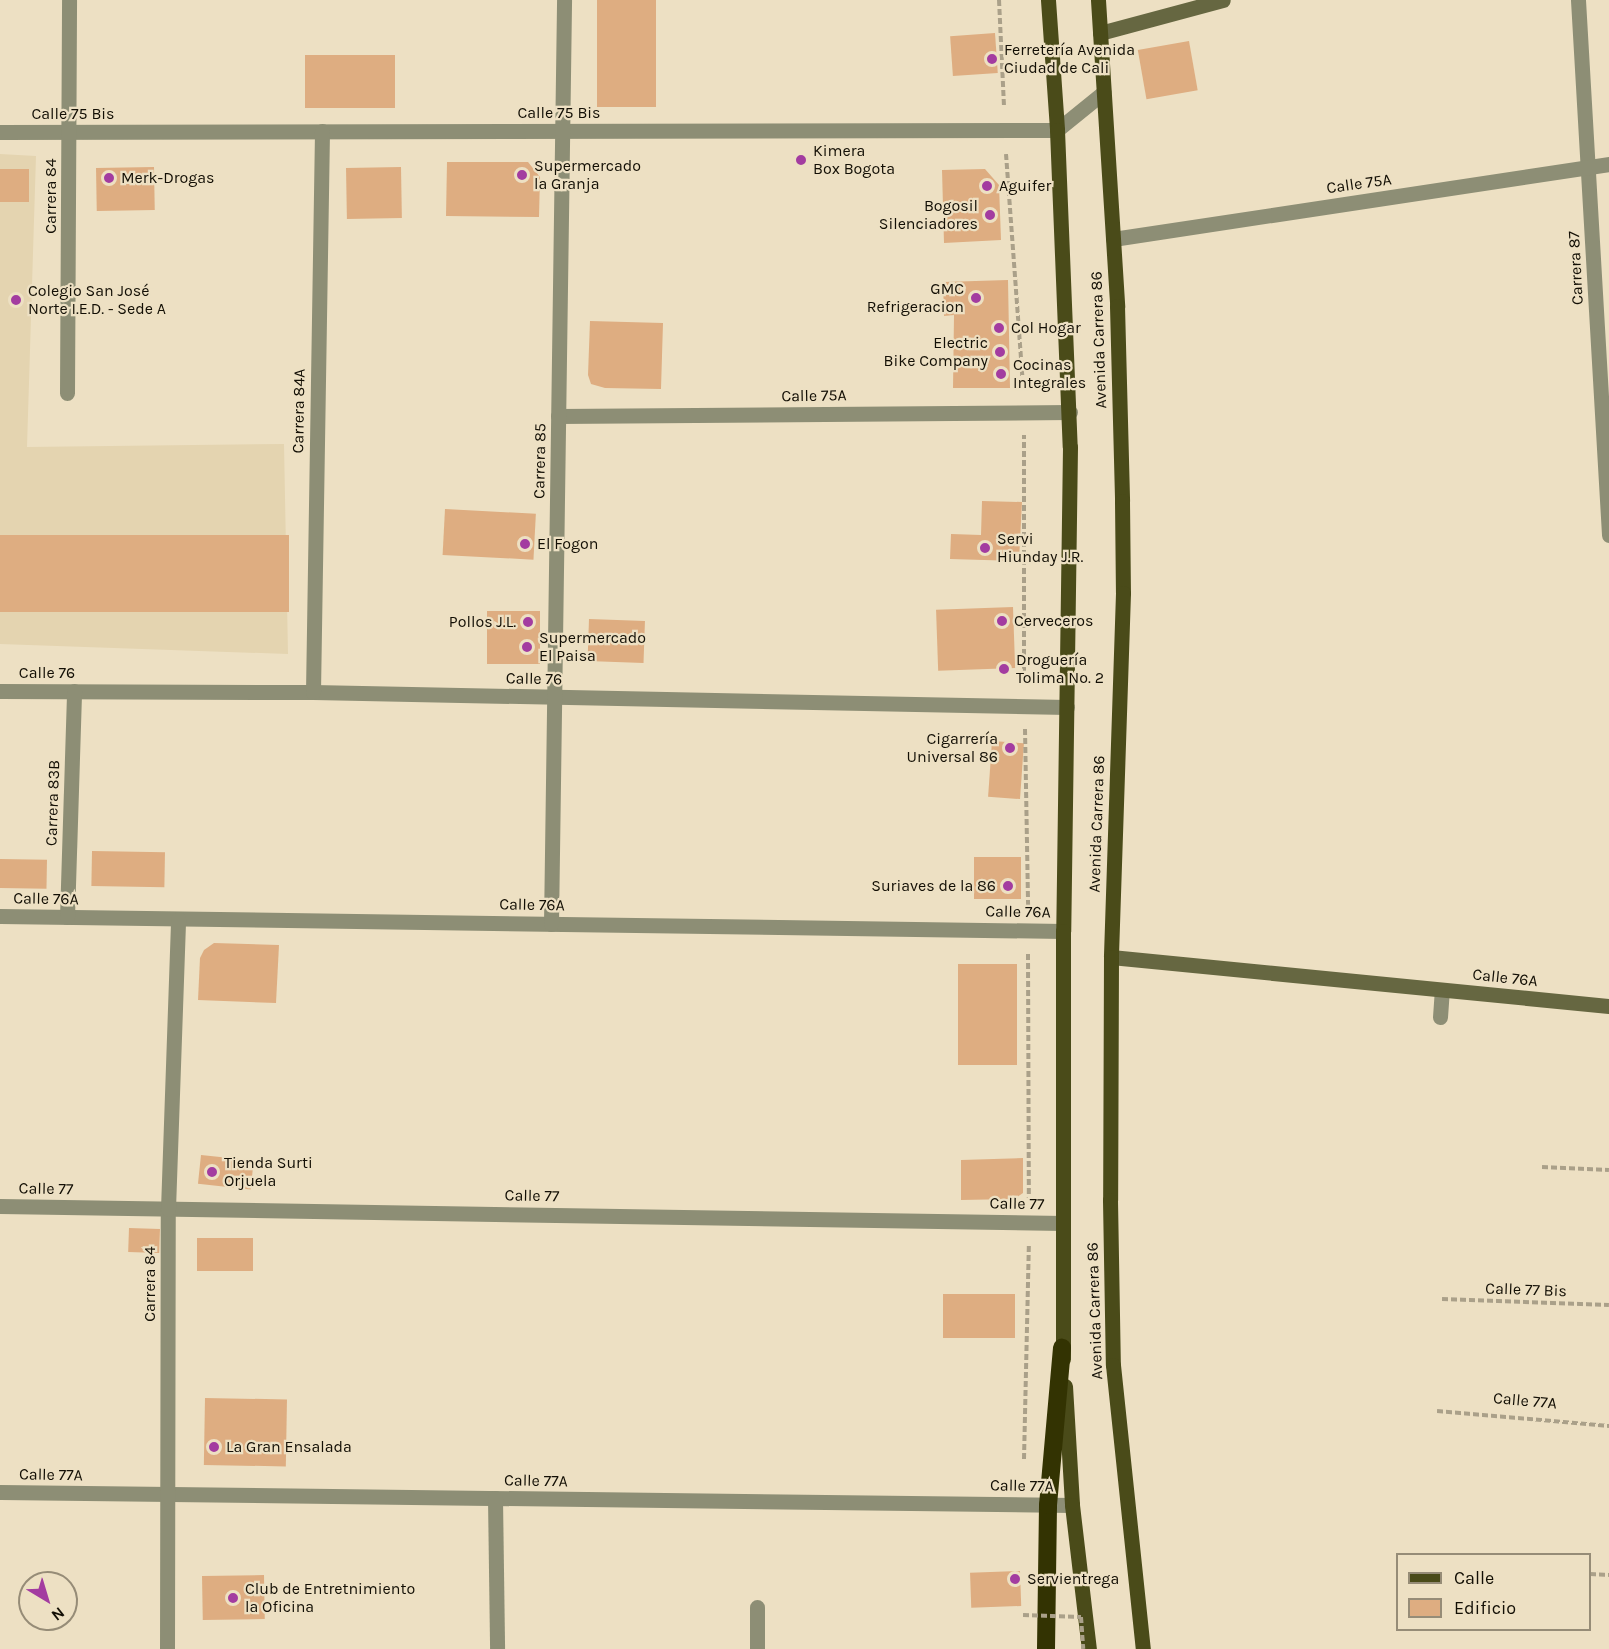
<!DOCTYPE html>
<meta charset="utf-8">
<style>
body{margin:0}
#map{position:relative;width:1609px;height:1649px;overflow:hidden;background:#ede0c3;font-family:Karla,sans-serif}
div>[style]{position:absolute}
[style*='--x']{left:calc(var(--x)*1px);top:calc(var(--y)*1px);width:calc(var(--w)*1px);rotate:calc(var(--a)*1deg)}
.built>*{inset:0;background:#e4d4b0}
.building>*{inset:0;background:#dead81;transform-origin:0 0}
.path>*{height:4px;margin-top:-2px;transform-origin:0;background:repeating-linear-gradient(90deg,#aaa089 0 6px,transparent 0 9px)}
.lane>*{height:15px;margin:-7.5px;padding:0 7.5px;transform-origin:7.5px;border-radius:7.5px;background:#8d8e75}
.street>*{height:15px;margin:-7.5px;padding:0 7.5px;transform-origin:7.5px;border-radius:7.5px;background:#8d8e75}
.secondary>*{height:15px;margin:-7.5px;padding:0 7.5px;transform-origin:7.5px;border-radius:7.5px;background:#666741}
.primary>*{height:15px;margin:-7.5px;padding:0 7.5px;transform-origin:7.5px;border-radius:7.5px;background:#4a4b19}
.highway>*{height:18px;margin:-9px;padding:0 9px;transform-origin:9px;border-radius:9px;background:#333302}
.path-bridge>*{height:4px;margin-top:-2px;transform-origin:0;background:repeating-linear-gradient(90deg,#aaa089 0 6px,transparent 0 9px)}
.dots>*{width:16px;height:16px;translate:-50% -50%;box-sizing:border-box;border:3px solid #ede0c3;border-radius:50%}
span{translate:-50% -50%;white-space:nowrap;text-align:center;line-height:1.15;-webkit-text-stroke:4.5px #ede0c3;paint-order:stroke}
.poi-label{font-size:16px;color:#130f05}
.left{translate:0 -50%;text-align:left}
.right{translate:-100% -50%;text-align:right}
.street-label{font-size:16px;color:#130f05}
.legend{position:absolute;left:1396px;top:1553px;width:195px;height:78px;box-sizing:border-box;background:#ede0c3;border:2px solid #968c77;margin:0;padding:8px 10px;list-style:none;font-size:18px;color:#130f05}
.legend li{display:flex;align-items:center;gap:12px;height:30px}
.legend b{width:30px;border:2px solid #968c77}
.north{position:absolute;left:18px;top:1571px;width:60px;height:60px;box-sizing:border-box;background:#ede0c3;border:2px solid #968c77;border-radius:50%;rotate:142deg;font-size:16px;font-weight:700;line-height:24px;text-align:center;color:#130f05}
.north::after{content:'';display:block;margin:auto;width:21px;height:27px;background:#a33ca0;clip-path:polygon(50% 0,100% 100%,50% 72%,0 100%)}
</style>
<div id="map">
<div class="built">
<i style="clip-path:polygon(0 154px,36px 156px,27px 447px,284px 444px,288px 654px,0 644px)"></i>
</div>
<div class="building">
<i style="left:597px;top:0;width:59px;height:107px"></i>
<i style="left:995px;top:33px;width:40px;height:45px;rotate:86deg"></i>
<i style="left:1189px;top:41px;width:50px;height:52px;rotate:80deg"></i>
<i style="left:305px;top:55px;width:90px;height:53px"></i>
<i style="clip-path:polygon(447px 162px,528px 162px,540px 177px,539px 217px,446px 216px)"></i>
<i style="left:154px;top:167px;width:43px;height:58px;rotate:89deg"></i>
<i style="left:401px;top:167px;width:51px;height:55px;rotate:89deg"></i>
<i style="left:0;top:169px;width:29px;height:33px"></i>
<i style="clip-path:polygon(985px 169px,999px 185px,1001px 240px,944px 243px,942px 170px)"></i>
<i style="clip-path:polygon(1008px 280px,1010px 388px,953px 388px,954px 315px,944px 316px,943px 282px)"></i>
<i style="clip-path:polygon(590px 321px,663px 323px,661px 389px,605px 388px,591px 384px,588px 375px)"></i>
<i style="clip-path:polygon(982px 501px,1022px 502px,1019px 561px,950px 559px,951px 534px,981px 535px)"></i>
<i style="left:445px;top:509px;width:91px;height:46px;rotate:3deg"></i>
<i style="left:0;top:535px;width:289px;height:77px"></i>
<i style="left:1013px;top:607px;width:61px;height:77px;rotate:88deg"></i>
<i style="left:487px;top:611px;width:53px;height:53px"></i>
<i style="left:589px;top:619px;width:56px;height:42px;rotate:2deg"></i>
<i style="left:992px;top:741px;width:32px;height:56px;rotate:4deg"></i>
<i style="left:92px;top:851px;width:73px;height:35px;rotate:1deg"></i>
<i style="left:974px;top:857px;width:47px;height:42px"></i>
<i style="left:0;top:859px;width:47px;height:29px;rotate:1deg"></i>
<i style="clip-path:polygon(214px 943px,279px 945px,276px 1003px,198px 1000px,200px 958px,204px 950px)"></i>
<i style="left:958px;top:964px;width:59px;height:101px"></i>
<i style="left:201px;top:1155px;width:53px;height:29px;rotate:6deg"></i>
<i style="clip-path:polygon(1023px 1158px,1023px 1193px,1014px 1199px,961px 1200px,961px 1160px)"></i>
<i style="left:129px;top:1228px;width:31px;height:24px;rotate:2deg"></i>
<i style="left:197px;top:1238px;width:56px;height:33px"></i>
<i style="left:943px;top:1294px;width:72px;height:44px"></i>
<i style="left:205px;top:1398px;width:82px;height:67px;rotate:1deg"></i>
<i style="left:1020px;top:1571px;width:35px;height:50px;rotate:88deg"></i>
<i style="left:264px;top:1575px;width:44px;height:62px;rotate:89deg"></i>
</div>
<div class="path">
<i style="--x:999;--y:0;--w:107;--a:87.3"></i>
<i style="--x:1006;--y:154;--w:235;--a:85.8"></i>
<i style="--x:1024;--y:682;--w:247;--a:-90"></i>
<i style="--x:1025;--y:729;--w:178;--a:89"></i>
<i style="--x:1028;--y:954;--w:244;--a:89.8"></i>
<i style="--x:1542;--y:1167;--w:67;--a:2.6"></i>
<i style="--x:1442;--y:1299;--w:167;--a:2.1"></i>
<i style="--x:1437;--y:1411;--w:173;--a:5"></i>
<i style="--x:1024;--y:1459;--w:214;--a:-88.7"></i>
<i style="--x:1590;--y:1574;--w:19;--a:3"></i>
</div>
<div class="lane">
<i style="--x:1440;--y:1017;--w:27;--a:-86"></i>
</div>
<div class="street">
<i style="--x:1578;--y:0;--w:536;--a:86.68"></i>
<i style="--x:0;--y:132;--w:1057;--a:-0.11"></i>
<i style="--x:1057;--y:130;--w:60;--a:-39"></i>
<i style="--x:1113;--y:239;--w:502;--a:-8.6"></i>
<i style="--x:67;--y:393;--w:393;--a:-89.7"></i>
<i style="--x:558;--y:416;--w:512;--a:-0.45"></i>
<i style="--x:0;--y:691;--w:313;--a:0.2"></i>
<i style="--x:313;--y:692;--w:754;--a:1.14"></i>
<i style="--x:313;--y:692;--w:561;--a:-89.08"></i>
<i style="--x:0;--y:916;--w:1063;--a:0.81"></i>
<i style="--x:67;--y:917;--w:226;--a:-88.2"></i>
<i style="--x:551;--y:924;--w:924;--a:-89.19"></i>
<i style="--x:0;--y:1206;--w:1063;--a:0.92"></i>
<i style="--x:0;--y:1492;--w:1072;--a:0.69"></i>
<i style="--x:495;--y:1498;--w:151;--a:89.2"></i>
<i style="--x:757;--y:1607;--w:42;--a:90"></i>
<i style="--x:167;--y:1649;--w:440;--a:-89.9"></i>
<i style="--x:168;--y:1209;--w:290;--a:-88"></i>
</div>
<div class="secondary">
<i style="--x:1100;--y:33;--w:127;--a:-15"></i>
<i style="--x:1111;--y:957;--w:500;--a:5.62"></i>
</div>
<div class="primary">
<i style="--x:1048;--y:0;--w:130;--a:86"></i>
<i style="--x:1057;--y:130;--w:317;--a:87.7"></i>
<i style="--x:1070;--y:447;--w:484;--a:90.8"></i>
<i style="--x:1063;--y:931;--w:428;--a:90"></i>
<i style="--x:1098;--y:0;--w:307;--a:86.4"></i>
<i style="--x:1117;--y:306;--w:195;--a:88.5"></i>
<i style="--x:1122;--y:501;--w:92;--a:89.4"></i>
<i style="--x:1123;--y:593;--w:364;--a:91.9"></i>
<i style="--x:1111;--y:957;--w:243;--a:90.2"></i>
<i style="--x:1110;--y:1200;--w:165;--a:89"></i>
<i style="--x:1113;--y:1365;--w:286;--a:84"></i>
<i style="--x:1065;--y:1386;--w:119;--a:86.6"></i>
<i style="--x:1072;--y:1505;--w:145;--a:83.3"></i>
</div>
<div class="highway">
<i style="--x:1046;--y:1649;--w:144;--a:-89.2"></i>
<i style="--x:1048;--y:1505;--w:158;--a:-84.9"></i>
</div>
<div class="path-bridge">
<i style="--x:1023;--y:1615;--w:58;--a:2"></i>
<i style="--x:1081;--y:1617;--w:32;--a:86"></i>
</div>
<div class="dots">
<i style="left:992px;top:59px;background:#a33ca0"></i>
<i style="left:801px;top:160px;background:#a33ca0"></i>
<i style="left:522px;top:175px;background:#a33ca0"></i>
<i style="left:109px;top:178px;background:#a33ca0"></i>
<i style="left:987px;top:186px;background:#a33ca0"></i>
<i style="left:990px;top:215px;background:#a33ca0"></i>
<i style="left:976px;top:298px;background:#a33ca0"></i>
<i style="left:16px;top:300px;background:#a33ca0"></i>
<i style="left:999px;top:328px;background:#a33ca0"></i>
<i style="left:1000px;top:352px;background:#a33ca0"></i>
<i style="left:1001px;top:374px;background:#a33ca0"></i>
<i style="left:525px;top:544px;background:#a33ca0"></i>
<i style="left:985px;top:548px;background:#a33ca0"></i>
<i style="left:1002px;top:621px;background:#a33ca0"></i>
<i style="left:528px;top:622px;background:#a33ca0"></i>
<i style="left:527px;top:647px;background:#a33ca0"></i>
<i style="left:1004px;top:669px;background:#a33ca0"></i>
<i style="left:1010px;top:748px;background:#a33ca0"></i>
<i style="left:1008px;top:886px;background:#a33ca0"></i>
<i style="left:212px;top:1172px;background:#a33ca0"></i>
<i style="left:214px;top:1447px;background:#a33ca0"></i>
<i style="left:1015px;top:1579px;background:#a33ca0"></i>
<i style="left:233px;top:1598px;background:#a33ca0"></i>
</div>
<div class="poi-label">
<span class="left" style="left:1004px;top:59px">Ferretería Avenida<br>Ciudad de Cali</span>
<span class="left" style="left:813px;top:160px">Kimera<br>Box Bogota</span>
<span class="left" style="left:534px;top:175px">Supermercado<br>la Granja</span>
<span class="left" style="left:121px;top:178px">Merk-Drogas</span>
<span class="left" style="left:999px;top:186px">Aguifer</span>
<span class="right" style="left:978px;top:215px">Bogosil<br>Silenciadores</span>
<span class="right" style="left:964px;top:298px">GMC<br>Refrigeracion</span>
<span class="left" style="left:28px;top:300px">Colegio San José<br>Norte I.E.D. - Sede A</span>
<span class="left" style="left:1011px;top:328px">Col Hogar</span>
<span class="right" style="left:988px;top:352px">Electric<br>Bike Company</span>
<span class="left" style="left:1013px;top:374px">Cocinas<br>Integrales</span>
<span class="left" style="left:997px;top:548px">Servi<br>Hiunday J.R.</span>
<span class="left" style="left:537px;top:544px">El Fogon</span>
<span class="left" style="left:1014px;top:621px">Cerveceros</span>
<span class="right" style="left:516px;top:622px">Pollos J.L.</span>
<span class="left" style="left:539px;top:647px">Supermercado<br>El Paisa</span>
<span class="left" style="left:1016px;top:669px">Droguería<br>Tolima No. 2</span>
<span class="right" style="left:998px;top:748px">Cigarrería<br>Universal 86</span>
<span class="right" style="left:996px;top:886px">Suriaves de la 86</span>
<span class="left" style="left:224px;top:1172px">Tienda Surti<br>Orjuela</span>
<span class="left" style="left:226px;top:1447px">La Gran Ensalada</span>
<span class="left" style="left:1027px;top:1579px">Servientrega</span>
<span class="left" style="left:245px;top:1598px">Club de Entretnimiento<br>la Oficina</span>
</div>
<div class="street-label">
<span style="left:559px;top:113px">Calle 75 Bis</span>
<span style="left:73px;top:114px">Calle 75 Bis</span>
<span style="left:1359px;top:184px;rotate:-8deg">Calle 75A</span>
<span style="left:51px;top:196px;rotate:-90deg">Carrera 84</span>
<span style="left:1576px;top:268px;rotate:-93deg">Carrera 87</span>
<span style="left:1099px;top:340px;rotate:-92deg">Avenida Carrera 86</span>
<span style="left:814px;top:396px;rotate:-1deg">Calle 75A</span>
<span style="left:299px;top:411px;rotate:-89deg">Carrera 84A</span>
<span style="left:540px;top:461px;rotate:-89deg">Carrera 85</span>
<span style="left:47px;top:673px">Calle 76</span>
<span style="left:534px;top:679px;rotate:1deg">Calle 76</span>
<span style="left:53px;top:803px;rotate:-88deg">Carrera 83B</span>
<span style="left:1097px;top:824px;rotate:-88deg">Avenida Carrera 86</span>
<span style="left:46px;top:899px;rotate:1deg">Calle 76A</span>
<span style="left:532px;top:905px;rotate:1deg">Calle 76A</span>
<span style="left:1018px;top:912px;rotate:1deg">Calle 76A</span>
<span style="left:1505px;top:978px;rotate:6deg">Calle 76A</span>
<span style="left:46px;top:1189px;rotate:1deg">Calle 77</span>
<span style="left:532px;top:1196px;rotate:1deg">Calle 77</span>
<span style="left:1017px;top:1204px;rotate:1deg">Calle 77</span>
<span style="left:150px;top:1284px;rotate:-90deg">Carrera 84</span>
<span style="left:1526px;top:1290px;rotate:2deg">Calle 77 Bis</span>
<span style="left:1095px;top:1311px;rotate:-92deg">Avenida Carrera 86</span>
<span style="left:1525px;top:1401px;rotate:5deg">Calle 77A</span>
<span style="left:51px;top:1475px;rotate:1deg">Calle 77A</span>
<span style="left:536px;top:1481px;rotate:1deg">Calle 77A</span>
<span style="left:1022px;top:1486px;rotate:1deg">Calle 77A</span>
</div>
<ul class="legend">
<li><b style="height:8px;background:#4a4b19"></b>Calle</li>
<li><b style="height:16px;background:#dead81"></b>Edificio</li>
</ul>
<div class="north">N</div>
</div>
